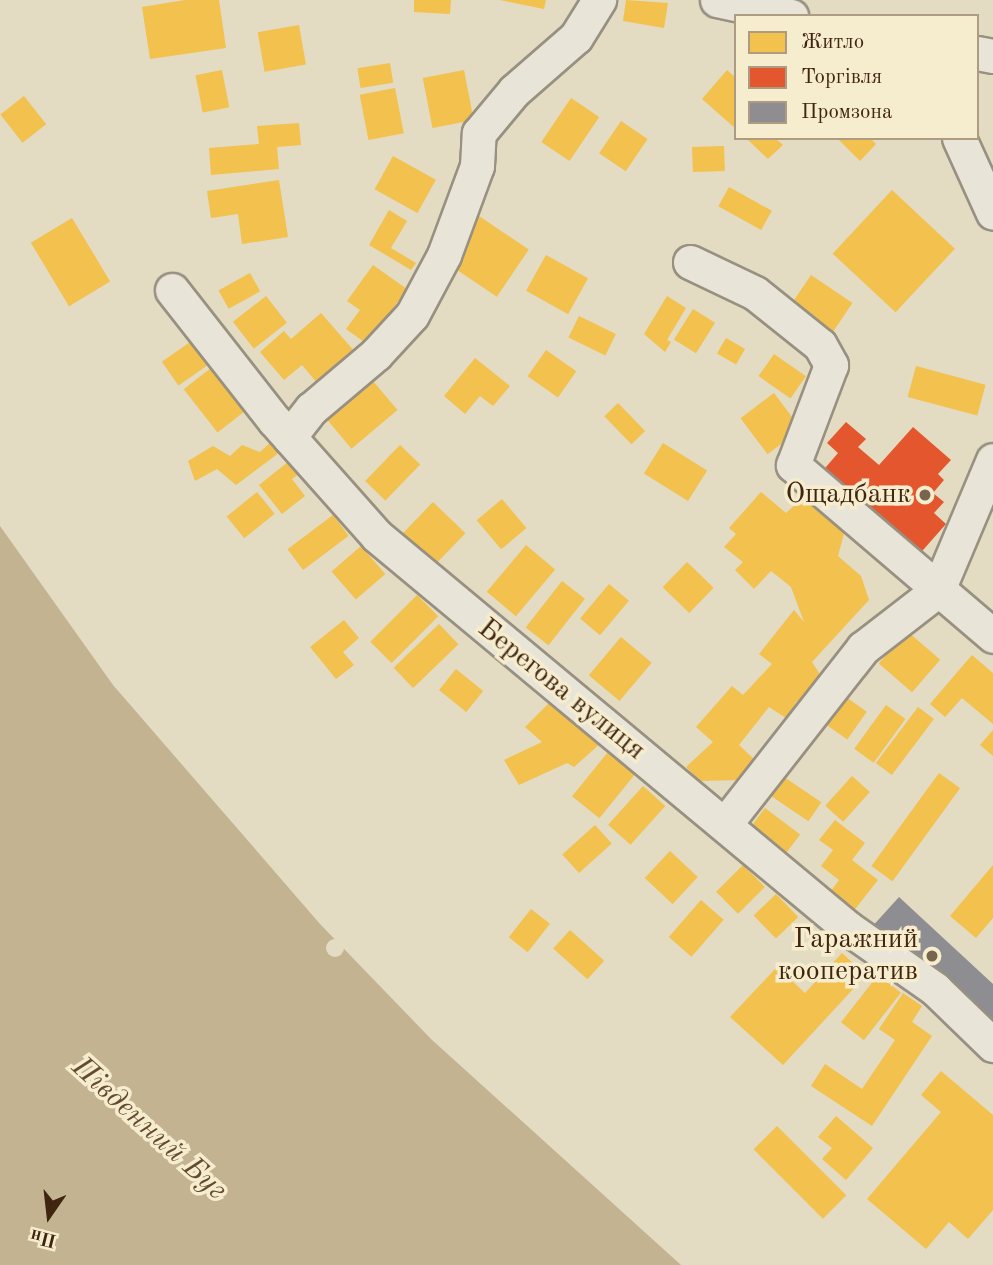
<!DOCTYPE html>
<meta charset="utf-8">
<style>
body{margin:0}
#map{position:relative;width:993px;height:1265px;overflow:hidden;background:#e3dbc2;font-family:"Old Standard TT",serif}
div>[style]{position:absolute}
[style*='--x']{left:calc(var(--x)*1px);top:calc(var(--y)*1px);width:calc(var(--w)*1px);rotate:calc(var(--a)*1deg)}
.water>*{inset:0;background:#c3b391}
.pier>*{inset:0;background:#e3dbc2}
.round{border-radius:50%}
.homes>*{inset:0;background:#f2c14e;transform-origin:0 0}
.shops>*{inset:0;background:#e4572e}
.industry>*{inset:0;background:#8d8d92}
.roads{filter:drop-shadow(2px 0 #989080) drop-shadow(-2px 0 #989080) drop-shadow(0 2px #989080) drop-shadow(0 -2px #989080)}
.minor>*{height:33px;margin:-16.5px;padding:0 16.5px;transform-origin:16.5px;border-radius:16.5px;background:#e8e4d7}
.dots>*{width:19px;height:19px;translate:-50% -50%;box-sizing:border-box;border:4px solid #f6ecce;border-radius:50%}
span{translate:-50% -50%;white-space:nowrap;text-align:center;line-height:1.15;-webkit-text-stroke:7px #f6ecce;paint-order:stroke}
.poi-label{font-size:28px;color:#402510}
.right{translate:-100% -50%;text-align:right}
.street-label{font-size:28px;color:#402510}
.water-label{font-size:30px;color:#634a30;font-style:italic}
.legend{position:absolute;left:734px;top:14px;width:245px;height:126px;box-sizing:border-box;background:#f6ecce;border:2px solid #ad9c82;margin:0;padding:9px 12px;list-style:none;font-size:21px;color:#402510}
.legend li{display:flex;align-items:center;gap:14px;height:35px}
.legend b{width:35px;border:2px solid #ad9c82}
.north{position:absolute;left:14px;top:1181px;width:70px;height:70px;-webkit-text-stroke:5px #f6ecce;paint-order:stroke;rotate:194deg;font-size:19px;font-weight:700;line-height:28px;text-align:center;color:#402510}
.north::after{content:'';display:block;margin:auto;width:24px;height:32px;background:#402510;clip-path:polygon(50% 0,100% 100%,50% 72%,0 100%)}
</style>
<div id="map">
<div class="water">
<i style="clip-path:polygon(0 526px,113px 685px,320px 924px,431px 1039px,681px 1265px,0 1265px)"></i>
</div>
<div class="pier">
<i class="round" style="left:326px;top:939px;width:18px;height:18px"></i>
</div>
<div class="homes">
<i style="clip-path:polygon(185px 0,219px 0,226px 48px,150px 59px,142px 7px)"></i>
<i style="clip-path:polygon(414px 0,451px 0,450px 14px,414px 12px)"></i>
<i style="clip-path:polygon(500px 0,546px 0,544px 9px)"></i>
<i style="clip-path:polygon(626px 0,668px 3px,664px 28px,623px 21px)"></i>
<i style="left:299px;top:25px;width:40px;height:42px;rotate:80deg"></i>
<i style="left:390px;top:63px;width:20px;height:33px;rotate:81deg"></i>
<i style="left:222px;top:70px;width:38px;height:27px;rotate:79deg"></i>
<i style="left:464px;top:70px;width:51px;height:42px;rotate:79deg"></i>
<i style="clip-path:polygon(727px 70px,736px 78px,736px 129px,702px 99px)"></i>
<i style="left:395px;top:88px;width:46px;height:36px;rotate:79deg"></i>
<i style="left:24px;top:96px;width:36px;height:30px;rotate:52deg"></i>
<i style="left:571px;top:98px;width:34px;height:53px;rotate:34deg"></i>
<i style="left:621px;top:121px;width:32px;height:39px;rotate:34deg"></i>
<i style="clip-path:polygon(299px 123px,301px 145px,277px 147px,279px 169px,211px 175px,209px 148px,259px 144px,257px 126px)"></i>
<i style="clip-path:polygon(746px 138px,775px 138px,783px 145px,768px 159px)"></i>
<i style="clip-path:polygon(837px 138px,870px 138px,876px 144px,860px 161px)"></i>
<i style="left:724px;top:146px;width:25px;height:32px;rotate:88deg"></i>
<i style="left:393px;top:156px;width:49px;height:38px;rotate:29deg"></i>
<i style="clip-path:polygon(279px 180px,288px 237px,242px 244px,238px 214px,211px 218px,207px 191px)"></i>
<i style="left:729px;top:187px;width:49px;height:22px;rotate:29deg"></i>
<i style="left:892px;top:190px;width:86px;height:87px;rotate:43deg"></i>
<i style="clip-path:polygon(389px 210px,407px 221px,391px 248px,416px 263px,411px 270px,369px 245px)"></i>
<i style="left:479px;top:216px;width:60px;height:57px;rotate:34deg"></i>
<i style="left:72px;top:218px;width:74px;height:48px;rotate:59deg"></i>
<i style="left:546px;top:255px;width:48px;height:41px;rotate:29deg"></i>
<i style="clip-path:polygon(373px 265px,407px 289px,367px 344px,346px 329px,360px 310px,347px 301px)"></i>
<i style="left:250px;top:273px;width:21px;height:36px;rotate:61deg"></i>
<i style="left:811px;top:275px;width:50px;height:43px;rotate:34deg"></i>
<i style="left:266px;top:296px;width:34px;height:42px;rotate:52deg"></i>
<i style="clip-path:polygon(667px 296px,686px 308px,667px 340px,671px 342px,665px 352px,644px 334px)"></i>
<i style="left:693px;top:309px;width:26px;height:36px;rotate:32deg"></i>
<i style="clip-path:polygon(321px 313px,355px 352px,318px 384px,302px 365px,284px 380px,260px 352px,284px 331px,291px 339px)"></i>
<i style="left:579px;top:316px;width:41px;height:24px;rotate:26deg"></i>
<i style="left:726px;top:338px;width:22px;height:18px;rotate:30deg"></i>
<i style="left:193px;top:340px;width:29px;height:38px;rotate:55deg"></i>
<i style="left:546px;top:350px;width:37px;height:32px;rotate:35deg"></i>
<i style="left:774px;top:354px;width:39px;height:27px;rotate:35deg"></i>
<i style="clip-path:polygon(475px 358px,510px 386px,493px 406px,480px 396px,465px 414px,444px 396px)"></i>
<i style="left:216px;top:364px;width:55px;height:41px;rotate:52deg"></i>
<i style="left:916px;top:366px;width:72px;height:32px;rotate:15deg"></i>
<i style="left:373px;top:381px;width:38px;height:60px;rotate:50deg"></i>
<i style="left:774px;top:393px;width:45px;height:42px;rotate:53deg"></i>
<i style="left:618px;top:403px;width:39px;height:19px;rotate:46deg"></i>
<i style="clip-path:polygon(274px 439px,280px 452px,236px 485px,217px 469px,195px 481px,188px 461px,213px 446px,230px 456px,242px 445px,260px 452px)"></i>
<i style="left:663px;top:443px;width:52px;height:36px;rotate:32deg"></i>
<i style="left:400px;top:445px;width:28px;height:50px;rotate:44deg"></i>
<i style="clip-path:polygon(293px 458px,303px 471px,292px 479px,305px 496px,282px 514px,259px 485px)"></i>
<i style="clip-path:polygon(812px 489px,847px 522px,838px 556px,861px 576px,869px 600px,812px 662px,825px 682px,807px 706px,797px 701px,786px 718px,769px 707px,739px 745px,756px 761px,740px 780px,699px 781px,686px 767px,713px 742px,696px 727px,732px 686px,743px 695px,772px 664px,759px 654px,794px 610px,804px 622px,791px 587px,771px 571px,754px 589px,735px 570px,743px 562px,724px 547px,736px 534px,729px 528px,761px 492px,786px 513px)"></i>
<i style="left:257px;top:492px;width:28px;height:39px;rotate:51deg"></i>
<i style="left:502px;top:499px;width:38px;height:33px;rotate:50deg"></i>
<i style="left:433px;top:502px;width:45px;height:44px;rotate:44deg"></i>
<i style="left:333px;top:515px;width:26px;height:57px;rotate:53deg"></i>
<i style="left:526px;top:545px;width:38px;height:61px;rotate:40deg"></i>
<i style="left:361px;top:546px;width:37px;height:39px;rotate:49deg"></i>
<i style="left:687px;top:562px;width:37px;height:35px;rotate:44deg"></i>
<i style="left:562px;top:581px;width:29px;height:59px;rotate:38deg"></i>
<i style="left:609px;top:584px;width:26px;height:45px;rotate:40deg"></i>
<i style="left:417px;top:595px;width:30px;height:66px;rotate:45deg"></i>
<i style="clip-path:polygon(344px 620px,359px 638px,343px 652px,354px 665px,336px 679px,310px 647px)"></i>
<i style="left:439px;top:624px;width:28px;height:63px;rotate:46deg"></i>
<i style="left:907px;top:631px;width:44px;height:43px;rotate:41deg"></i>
<i style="left:621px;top:637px;width:40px;height:50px;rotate:40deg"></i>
<i style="clip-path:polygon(972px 655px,993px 673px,993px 724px,962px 698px,945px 717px,930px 704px)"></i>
<i style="left:456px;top:669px;width:35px;height:27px;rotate:39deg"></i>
<i style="left:843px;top:695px;width:29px;height:34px;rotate:35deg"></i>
<i style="clip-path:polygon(549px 703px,602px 742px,574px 767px,567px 763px,519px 785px,504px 760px,542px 742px,525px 727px)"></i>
<i style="left:886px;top:705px;width:24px;height:54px;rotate:36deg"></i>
<i style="left:918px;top:707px;width:20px;height:70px;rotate:37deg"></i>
<i style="clip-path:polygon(993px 730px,993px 756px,980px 745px)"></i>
<i style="left:608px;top:752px;width:35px;height:57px;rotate:39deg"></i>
<i style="left:939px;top:773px;width:26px;height:115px;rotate:36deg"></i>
<i style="left:852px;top:776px;width:24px;height:40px;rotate:42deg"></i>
<i style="left:784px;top:777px;width:45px;height:23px;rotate:34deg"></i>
<i style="left:643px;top:786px;width:30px;height:52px;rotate:42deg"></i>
<i style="left:765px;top:808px;width:44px;height:26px;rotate:37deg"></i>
<i style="clip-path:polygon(835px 820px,865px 843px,852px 860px,878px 880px,852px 913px,828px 895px,839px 880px,821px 866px,833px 850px,819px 840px)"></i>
<i style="left:595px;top:825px;width:25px;height:44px;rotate:48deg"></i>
<i style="left:670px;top:851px;width:38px;height:37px;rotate:43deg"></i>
<i style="left:743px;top:865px;width:31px;height:38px;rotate:45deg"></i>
<i style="clip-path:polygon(993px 865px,993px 918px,976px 938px,950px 916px)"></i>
<i style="left:776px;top:894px;width:32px;height:31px;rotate:46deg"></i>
<i style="left:701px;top:900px;width:30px;height:49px;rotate:41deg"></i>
<i style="left:531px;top:909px;width:24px;height:36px;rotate:38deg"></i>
<i style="left:570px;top:930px;width:46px;height:25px;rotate:42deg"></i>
<i style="clip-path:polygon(842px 953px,866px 975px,783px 1065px,730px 1017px,777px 967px,805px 993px)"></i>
<i style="left:878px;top:975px;width:29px;height:60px;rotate:38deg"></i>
<i style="clip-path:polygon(903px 993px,922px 1006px,912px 1022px,932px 1036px,872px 1126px,811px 1086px,825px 1064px,862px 1089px,895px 1040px,879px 1029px)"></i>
<i style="clip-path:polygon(941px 1071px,993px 1115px,993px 1210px,968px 1239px,949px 1222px,926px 1249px,867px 1199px,941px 1112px,921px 1095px)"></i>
<i style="clip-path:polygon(836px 1116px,873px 1148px,846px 1180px,822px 1159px,832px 1148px,818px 1137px)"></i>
<i style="left:777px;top:1126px;width:98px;height:33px;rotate:45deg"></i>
</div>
<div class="shops">
<i style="clip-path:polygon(846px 422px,866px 439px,858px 447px,879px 465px,913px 427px,951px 460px,938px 474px,944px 480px,933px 493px,944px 502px,934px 513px,946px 524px,916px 558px,820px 474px,838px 453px,827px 443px)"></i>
</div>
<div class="industry">
<i style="clip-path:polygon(899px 897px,993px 984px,993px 1038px,870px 929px)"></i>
</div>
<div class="roads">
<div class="minor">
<i style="--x:717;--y:0;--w:76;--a:12.2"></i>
<i style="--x:977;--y:53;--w:16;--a:11"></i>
<i style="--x:959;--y:138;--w:82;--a:65.6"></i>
<i style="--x:690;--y:262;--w:72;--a:25.5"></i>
<i style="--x:755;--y:293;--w:83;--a:38.7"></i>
<i style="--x:820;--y:345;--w:23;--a:61"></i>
<i style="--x:831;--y:365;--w:107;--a:110.8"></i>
<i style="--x:793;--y:465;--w:263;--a:40.5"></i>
<i style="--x:172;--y:290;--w:165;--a:51.9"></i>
<i style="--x:274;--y:420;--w:155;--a:48.4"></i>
<i style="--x:377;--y:536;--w:613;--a:39.77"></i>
<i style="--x:848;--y:928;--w:106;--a:35"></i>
<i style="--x:935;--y:989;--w:81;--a:44"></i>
<i style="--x:289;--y:437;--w:36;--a:-52"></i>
<i style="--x:311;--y:409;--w:85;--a:-40.2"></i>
<i style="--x:376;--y:354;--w:53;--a:-47.3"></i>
<i style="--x:412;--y:315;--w:68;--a:-61.9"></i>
<i style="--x:444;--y:255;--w:95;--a:-69.7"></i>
<i style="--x:477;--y:166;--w:33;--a:-87"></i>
<i style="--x:479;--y:133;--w:55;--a:-50.2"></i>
<i style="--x:514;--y:91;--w:82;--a:-41.1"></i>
<i style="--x:576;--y:37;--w:44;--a:-58.1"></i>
<i style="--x:725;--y:824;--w:224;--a:-51.9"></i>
<i style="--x:863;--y:648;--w:95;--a:-37.7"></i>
<i style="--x:938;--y:590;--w:141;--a:-67.1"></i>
</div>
</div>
<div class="dots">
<i style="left:925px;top:495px;background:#79654e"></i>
<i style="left:932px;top:956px;background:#79654e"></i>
</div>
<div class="poi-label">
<span class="right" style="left:911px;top:495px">Ощадбанк</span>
<span class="right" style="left:918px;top:956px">Гаражний<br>кооператив</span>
</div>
<div class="street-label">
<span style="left:561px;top:690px;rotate:39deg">Берегова вулиця</span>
</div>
<div class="water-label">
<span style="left:149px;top:1129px;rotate:42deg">Південний Буг</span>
</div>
<ul class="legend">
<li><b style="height:19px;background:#f2c14e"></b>Житло</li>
<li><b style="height:19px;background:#e4572e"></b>Торгівля</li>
<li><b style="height:19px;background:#8d8d92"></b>Промзона</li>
</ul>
<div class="north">Пн</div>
</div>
